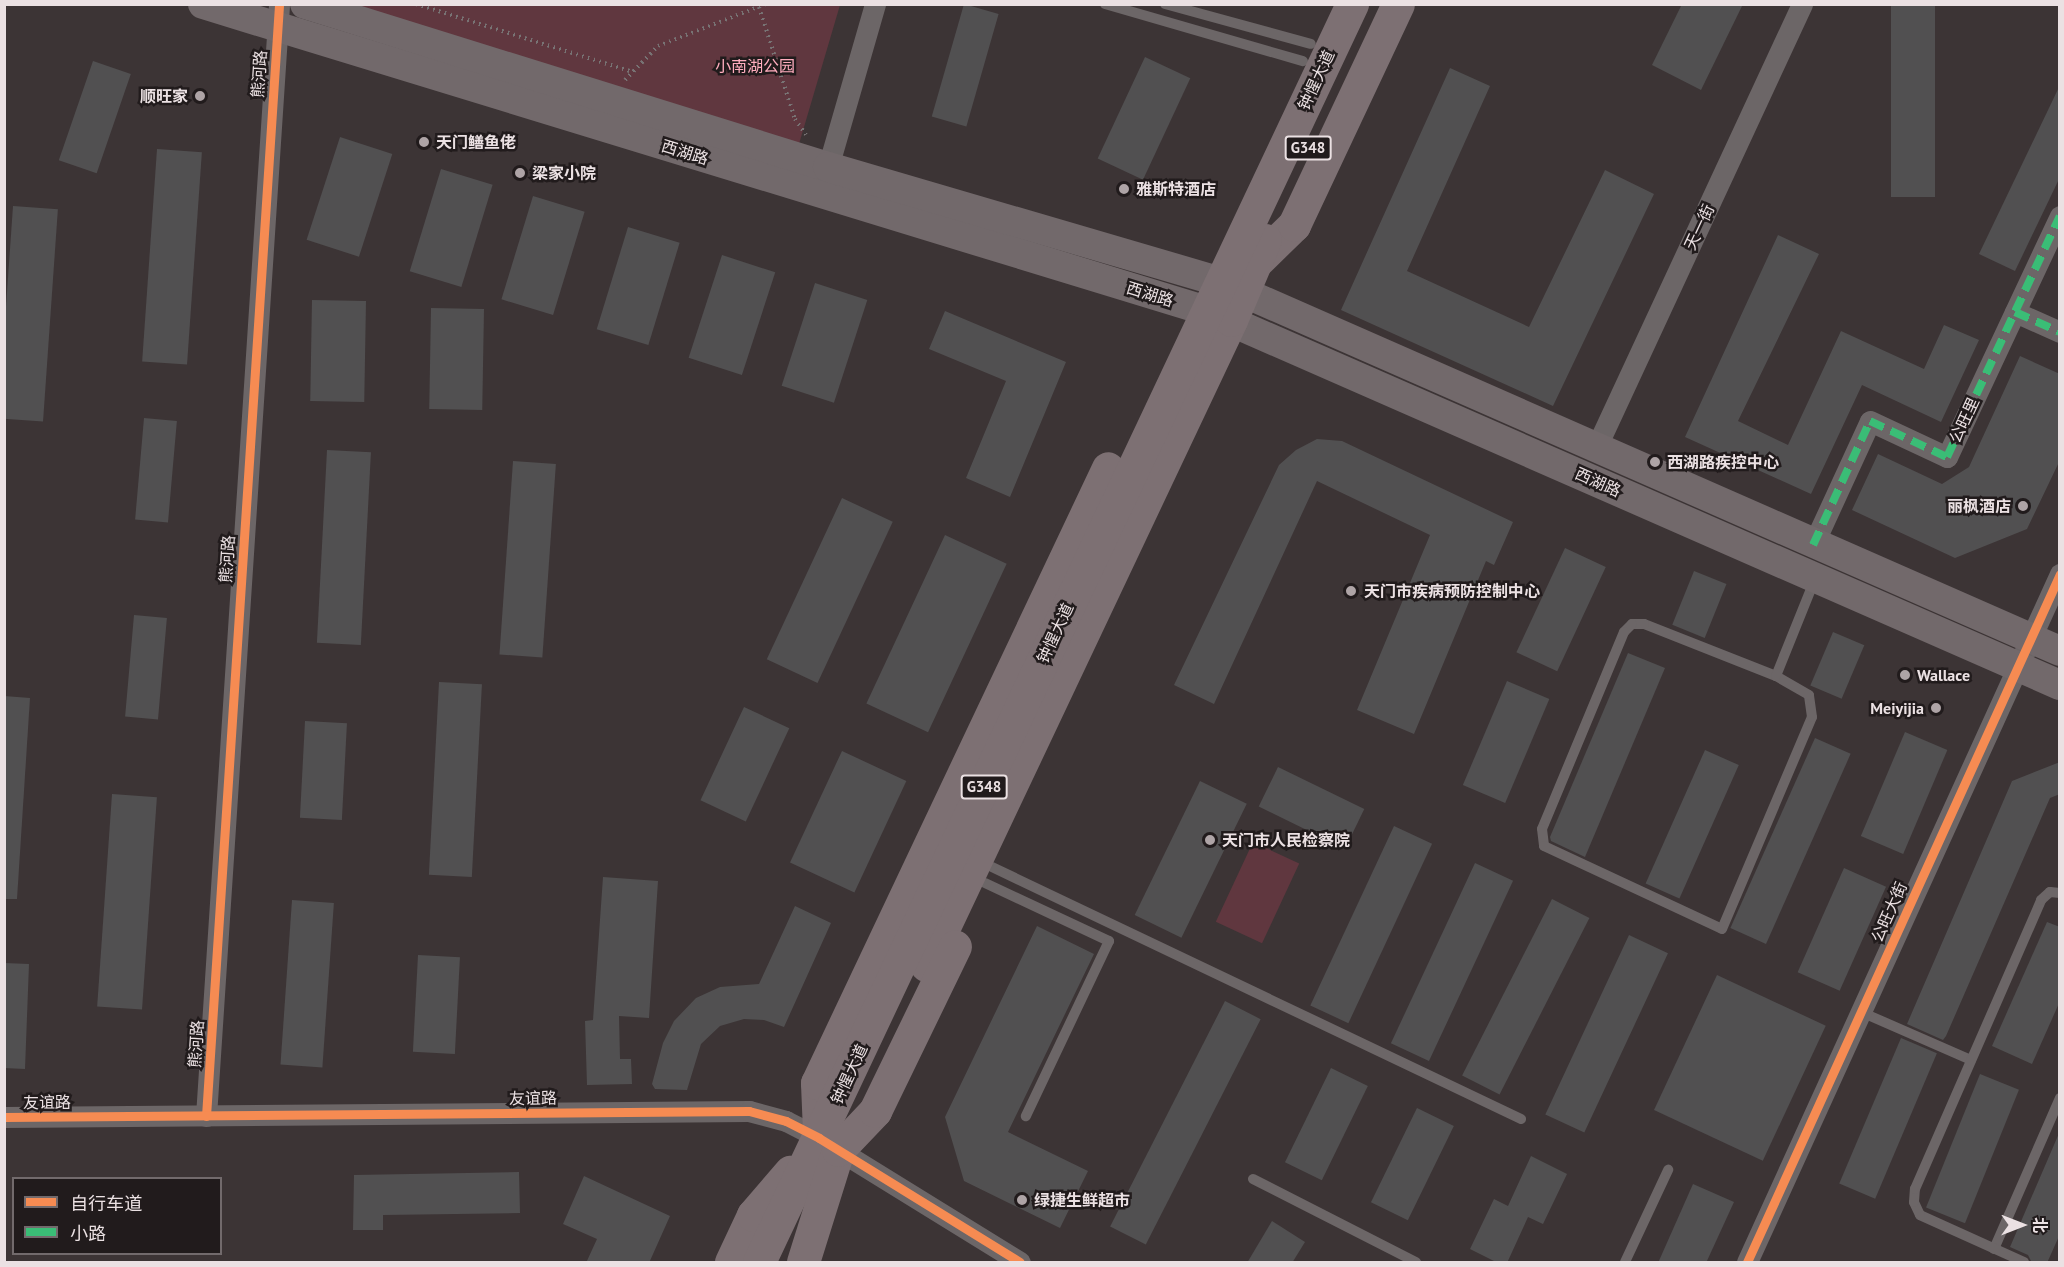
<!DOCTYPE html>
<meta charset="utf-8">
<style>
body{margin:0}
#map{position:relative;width:2064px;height:1267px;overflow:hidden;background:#3c3435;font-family:"PT Sans","Noto Sans SC",sans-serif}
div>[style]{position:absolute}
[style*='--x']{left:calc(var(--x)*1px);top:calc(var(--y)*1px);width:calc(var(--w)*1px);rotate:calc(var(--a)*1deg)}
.green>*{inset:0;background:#60373f;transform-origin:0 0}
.building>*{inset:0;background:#515051;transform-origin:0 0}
.path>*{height:4px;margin-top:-2px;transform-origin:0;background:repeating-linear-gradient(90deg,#787374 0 1.5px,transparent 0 6px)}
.lane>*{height:10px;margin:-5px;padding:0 5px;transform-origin:5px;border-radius:5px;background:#6c6667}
.street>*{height:21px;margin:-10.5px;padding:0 10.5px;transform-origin:10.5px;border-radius:10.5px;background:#6c6667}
.secondary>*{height:30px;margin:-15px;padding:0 15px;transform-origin:15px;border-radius:15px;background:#72696b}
.highway>*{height:33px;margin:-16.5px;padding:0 16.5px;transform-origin:16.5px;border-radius:16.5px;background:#7d7073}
.quiet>*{height:8px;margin-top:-4px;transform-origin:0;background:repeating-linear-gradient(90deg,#3abd76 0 15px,transparent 0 23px)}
.cycleway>*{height:9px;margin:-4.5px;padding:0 4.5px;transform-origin:4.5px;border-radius:4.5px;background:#f68b52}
.dots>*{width:16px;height:16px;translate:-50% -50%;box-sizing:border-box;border:3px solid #211b1c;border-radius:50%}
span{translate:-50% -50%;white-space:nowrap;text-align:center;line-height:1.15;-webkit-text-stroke:5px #211b1c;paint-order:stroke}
.shield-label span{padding:2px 4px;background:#211b1c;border:2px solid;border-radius:4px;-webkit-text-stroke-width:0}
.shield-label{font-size:15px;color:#ebe1e3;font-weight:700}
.park-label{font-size:16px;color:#ffadbe}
.street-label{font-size:16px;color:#ebe1e3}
.poi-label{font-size:16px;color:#ebe1e3;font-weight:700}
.right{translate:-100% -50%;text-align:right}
.left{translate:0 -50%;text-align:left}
.frame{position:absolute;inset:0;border:6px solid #ebe1e3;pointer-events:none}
.legend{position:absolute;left:12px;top:1177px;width:210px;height:78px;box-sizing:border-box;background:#211b1c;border:2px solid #726a6c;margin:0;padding:8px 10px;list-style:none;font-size:18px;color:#ebe1e3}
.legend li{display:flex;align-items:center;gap:12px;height:30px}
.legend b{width:30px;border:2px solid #726a6c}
.north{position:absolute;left:1992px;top:1195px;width:60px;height:60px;-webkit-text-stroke:4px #211b1c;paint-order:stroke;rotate:90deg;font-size:16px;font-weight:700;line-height:24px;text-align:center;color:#ebe1e3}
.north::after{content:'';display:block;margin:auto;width:21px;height:27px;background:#ebe1e3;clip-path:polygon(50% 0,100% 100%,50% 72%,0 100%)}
</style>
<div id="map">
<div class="green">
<i style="clip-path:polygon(351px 5px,840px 5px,799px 144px)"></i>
<i style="left:1253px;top:842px;width:51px;height:88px;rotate:25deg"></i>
</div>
<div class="building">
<i style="left:964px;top:4px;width:36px;height:117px;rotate:16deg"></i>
<i style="clip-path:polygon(1682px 4px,1743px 4px,1701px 90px,1652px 65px)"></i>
<i style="left:1891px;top:4px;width:44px;height:193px"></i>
<i style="left:1145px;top:57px;width:50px;height:112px;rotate:25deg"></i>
<i style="left:93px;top:61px;width:40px;height:105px;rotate:19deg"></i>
<i style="clip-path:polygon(1450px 68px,1490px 86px,1407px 271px,1529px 327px,1605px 170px,1654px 194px,1553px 406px,1341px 310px)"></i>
<i style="clip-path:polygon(2060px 85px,2060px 177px,2015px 271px,1979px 254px)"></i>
<i style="left:340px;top:137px;width:55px;height:108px;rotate:18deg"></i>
<i style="left:157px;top:149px;width:45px;height:213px;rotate:4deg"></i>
<i style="left:441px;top:169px;width:54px;height:107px;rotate:17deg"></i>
<i style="left:533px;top:196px;width:54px;height:108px;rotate:17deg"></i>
<i style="left:13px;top:206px;width:45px;height:213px;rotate:4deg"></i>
<i style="left:628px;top:227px;width:54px;height:107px;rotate:17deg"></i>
<i style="clip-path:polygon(1778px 235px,1819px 254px,1738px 421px,1788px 445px,1841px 331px,1924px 369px,1944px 325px,1979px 340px,1941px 422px,1862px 385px,1811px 494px,1685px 437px)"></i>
<i style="left:722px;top:255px;width:56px;height:108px;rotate:18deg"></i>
<i style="left:815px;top:283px;width:55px;height:108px;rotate:18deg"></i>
<i style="left:312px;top:300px;width:54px;height:101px;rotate:1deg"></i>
<i style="left:431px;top:308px;width:53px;height:101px;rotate:1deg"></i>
<i style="clip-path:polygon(945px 311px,1066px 362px,1010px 497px,966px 478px,1006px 381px,929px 349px)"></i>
<i style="clip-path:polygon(2020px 356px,2060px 374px,2060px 460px,2027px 529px,1955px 558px,1852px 510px,1878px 454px,1942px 484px,1969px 467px)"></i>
<i style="left:144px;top:418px;width:33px;height:102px;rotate:5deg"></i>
<i style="clip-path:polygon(1317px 439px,1342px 441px,1513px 522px,1494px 565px,1486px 561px,1414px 734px,1357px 710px,1430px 535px,1317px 481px,1214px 704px,1174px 685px,1279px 465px,1296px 450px)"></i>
<i style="left:327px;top:450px;width:44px;height:193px;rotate:3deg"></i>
<i style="left:513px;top:461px;width:43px;height:194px;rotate:4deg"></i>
<i style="left:842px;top:498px;width:56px;height:178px;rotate:25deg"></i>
<i style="left:945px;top:535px;width:68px;height:186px;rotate:25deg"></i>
<i style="left:1565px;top:548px;width:45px;height:115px;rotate:25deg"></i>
<i style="left:1694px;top:571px;width:35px;height:58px;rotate:22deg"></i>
<i style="left:134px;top:615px;width:33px;height:102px;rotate:5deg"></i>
<i style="left:1833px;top:632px;width:34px;height:58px;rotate:23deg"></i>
<i style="clip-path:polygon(1628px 653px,1665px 668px,1585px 857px,1551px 841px,1550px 837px)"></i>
<i style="left:1507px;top:681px;width:46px;height:113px;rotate:23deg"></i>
<i style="left:439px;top:682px;width:43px;height:193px;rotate:3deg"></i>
<i style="clip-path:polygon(4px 696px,30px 698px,17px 899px,4px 899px)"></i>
<i style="left:744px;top:707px;width:50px;height:103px;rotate:25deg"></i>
<i style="left:305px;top:721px;width:42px;height:97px;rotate:3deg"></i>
<i style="left:1905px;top:732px;width:46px;height:113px;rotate:23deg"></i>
<i style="left:1815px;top:738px;width:39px;height:208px;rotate:24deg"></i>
<i style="left:1705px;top:750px;width:37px;height:146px;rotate:24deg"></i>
<i style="left:842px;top:751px;width:71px;height:123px;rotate:25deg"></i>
<i style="clip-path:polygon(2060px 762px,2060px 794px,2050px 798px,1946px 1036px,1943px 1040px,1907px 1024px,2012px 781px)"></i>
<i style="left:1278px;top:767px;width:96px;height:44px;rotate:26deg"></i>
<i style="left:1200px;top:781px;width:52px;height:149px;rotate:26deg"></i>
<i style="left:112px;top:794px;width:45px;height:213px;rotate:4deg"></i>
<i style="left:1394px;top:826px;width:42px;height:198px;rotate:25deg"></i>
<i style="left:1475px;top:863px;width:42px;height:199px;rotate:25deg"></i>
<i style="left:1844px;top:868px;width:46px;height:114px;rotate:24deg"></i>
<i style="clip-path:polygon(603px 877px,658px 881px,649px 1018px,619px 1016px,620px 1059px,631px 1059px,632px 1084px,587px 1085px,585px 1021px,593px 1020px)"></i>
<i style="left:1552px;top:899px;width:42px;height:198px;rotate:27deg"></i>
<i style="left:292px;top:900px;width:42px;height:165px;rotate:4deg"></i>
<i style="clip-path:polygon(795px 906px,831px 923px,784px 1027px,764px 1020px,744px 1019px,720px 1026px,701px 1044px,687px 1090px,655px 1089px,652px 1084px,663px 1043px,674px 1021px,696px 998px,720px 987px,759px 984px)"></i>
<i style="clip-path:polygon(2047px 922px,2060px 927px,2060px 1001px,2032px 1064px,1992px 1046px)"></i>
<i style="clip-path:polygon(1037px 926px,1094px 954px,1008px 1132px,1088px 1171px,1060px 1228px,964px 1181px,945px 1117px)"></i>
<i style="left:1629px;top:935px;width:43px;height:198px;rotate:25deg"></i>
<i style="left:418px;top:955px;width:42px;height:97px;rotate:3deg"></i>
<i style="clip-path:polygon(4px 963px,29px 964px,25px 1069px,4px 1068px)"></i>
<i style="left:1717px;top:975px;width:120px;height:149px;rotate:25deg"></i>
<i style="left:1225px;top:1001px;width:40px;height:253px;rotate:27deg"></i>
<i style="left:1901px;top:1038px;width:39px;height:158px;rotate:23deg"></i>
<i style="left:1331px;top:1068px;width:41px;height:105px;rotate:26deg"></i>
<i style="left:1980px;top:1074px;width:42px;height:144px;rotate:22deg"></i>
<i style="left:1417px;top:1108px;width:41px;height:105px;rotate:26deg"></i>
<i style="clip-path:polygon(2060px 1131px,2060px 1234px,2047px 1263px,2032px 1263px,2028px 1255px,2010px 1247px)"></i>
<i style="clip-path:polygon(1531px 1156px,1567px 1174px,1543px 1224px,1528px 1217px,1507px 1263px,1498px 1263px,1470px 1249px,1494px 1199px,1508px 1206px)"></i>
<i style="clip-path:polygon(519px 1172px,520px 1213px,383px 1215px,383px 1230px,353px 1230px,354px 1175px)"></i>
<i style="clip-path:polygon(584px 1176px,670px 1216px,649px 1263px,586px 1263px,597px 1239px,563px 1224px)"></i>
<i style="clip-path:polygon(1693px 1184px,1734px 1202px,1706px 1263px,1658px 1263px)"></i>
<i style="clip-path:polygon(1272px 1221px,1305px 1242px,1292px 1263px,1247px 1263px)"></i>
</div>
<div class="path">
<i style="--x:416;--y:4;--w:224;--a:17.4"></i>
<i style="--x:759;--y:7;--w:118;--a:72.2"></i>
<i style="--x:795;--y:119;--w:19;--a:55"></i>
<i style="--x:625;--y:80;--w:47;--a:-45.9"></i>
<i style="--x:658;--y:46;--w:116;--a:-21.3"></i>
</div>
<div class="lane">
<i style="--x:1105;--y:4;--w:206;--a:16.1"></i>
<i style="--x:1165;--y:4;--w:151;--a:15.3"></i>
<i style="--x:1776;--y:676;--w:142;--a:-158.5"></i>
<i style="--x:1644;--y:624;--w:12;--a:180"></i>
<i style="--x:1632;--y:624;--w:11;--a:135"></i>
<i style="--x:1624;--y:632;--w:213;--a:112.6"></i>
<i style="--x:1542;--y:829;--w:17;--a:83"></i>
<i style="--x:1544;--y:846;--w:196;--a:25"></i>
<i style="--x:1722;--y:929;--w:230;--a:-67"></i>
<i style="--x:1812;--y:717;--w:22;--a:-98"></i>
<i style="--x:1809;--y:695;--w:38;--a:-150"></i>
<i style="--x:1776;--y:676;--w:105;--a:-68.1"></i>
<i style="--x:992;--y:867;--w:586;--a:25.47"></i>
<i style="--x:985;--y:883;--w:137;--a:25.1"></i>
<i style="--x:1109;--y:941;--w:194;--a:115.4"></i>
<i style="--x:1861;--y:1012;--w:120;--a:23.6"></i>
<i style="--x:1253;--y:1179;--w:183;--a:27"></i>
<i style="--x:1994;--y:1249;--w:165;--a:-66.4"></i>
<i style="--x:1625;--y:1262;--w:102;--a:-64.9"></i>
<i style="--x:2024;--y:1262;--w:114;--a:-155.7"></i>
<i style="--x:1920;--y:1215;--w:14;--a:-115"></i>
<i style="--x:1914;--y:1202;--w:13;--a:-86"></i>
<i style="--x:1915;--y:1189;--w:315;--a:-66.4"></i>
<i style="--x:2041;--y:900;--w:12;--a:-42"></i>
<i style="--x:2050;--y:892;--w:10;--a:6"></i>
</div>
<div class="street">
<i style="--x:828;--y:167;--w:170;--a:-73.9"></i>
<i style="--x:2015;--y:312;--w:49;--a:24"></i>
<i style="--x:1595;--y:450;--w:492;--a:-65.1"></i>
<i style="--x:1813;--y:545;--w:136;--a:-65.3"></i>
<i style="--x:1870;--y:421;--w:85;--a:25.1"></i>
<i style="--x:1947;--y:457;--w:266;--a:-64.9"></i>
<i style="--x:206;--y:1116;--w:1114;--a:-86.24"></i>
<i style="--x:4;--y:1117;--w:745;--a:-0.46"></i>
<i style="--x:749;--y:1111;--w:38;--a:15"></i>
<i style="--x:786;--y:1121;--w:37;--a:27"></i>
<i style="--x:819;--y:1138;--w:236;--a:31.7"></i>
<i style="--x:1747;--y:1262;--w:756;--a:-65.54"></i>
</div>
<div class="secondary">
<i style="--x:203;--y:4;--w:1050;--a:17"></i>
<i style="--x:1207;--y:311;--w:931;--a:23.68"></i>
<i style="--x:305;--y:4;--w:548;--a:17.31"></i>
<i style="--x:828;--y:167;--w:409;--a:16.3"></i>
<i style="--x:1220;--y:282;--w:917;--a:23.72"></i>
</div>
<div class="highway">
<i style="--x:1254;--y:264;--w:56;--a:-44.3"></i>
<i style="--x:1294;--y:225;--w:244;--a:-64.8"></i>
<i style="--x:926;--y:965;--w:713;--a:-64.69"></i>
<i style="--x:1231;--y:320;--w:87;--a:-67"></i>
<i style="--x:819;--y:1131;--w:48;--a:-92.4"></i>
<i style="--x:817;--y:1083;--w:680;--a:-64.68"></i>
<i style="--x:731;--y:1262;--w:52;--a:-64.9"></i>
<i style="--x:753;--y:1215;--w:57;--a:-49.3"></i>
<i style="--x:759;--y:1262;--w:1391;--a:-64.76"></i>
<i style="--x:803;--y:1262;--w:117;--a:-72.6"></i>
<i style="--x:838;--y:1150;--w:54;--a:-46.5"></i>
<i style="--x:875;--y:1111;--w:183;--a:-64.1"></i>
</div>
<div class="quiet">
<i style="--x:2015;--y:312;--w:49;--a:24"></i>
<i style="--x:1813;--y:545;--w:136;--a:-65.3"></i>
<i style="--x:1870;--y:421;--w:85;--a:25.1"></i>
<i style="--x:1947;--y:457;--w:266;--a:-64.9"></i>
</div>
<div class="cycleway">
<i style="--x:206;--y:1116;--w:1114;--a:-86.24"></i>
<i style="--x:4;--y:1117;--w:745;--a:-0.46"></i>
<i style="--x:749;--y:1111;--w:38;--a:15"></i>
<i style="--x:786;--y:1121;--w:37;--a:27"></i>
<i style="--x:819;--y:1138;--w:236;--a:31.7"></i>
<i style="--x:1747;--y:1262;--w:756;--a:-65.54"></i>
</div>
<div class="dots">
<i style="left:200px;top:96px;background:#aea4a6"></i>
<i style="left:424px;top:142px;background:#aea4a6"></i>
<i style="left:520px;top:173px;background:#aea4a6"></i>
<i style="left:1124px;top:189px;background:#aea4a6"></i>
<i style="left:1655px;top:462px;background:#aea4a6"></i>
<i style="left:2023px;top:506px;background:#aea4a6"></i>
<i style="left:1351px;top:591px;background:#aea4a6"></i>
<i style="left:1905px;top:675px;background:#aea4a6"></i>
<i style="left:1936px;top:708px;background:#aea4a6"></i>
<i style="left:1210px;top:840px;background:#aea4a6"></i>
<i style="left:1022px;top:1200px;background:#aea4a6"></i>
</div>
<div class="shield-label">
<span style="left:1308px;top:148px">G348</span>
<span style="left:984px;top:787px">G348</span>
</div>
<div class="park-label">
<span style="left:755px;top:66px">小南湖公园</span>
</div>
<div class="street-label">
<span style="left:259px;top:74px;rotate:-86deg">熊河路</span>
<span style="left:1316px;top:80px;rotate:-65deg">钟惺大道</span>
<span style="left:685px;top:152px;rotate:17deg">西湖路</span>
<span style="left:1699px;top:227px;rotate:-65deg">天一街</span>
<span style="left:1150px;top:294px;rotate:17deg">西湖路</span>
<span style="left:1964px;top:420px;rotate:-65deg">公旺里</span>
<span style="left:1598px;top:482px;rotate:24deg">西湖路</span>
<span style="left:227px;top:559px;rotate:-86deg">熊河路</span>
<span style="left:1055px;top:633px;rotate:-65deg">钟惺大道</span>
<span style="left:1889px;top:912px;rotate:-66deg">公旺大街</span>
<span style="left:196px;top:1044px;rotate:-86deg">熊河路</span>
<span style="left:849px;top:1074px;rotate:-65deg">钟惺大道</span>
<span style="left:533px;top:1098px;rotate:-1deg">友谊路</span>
<span style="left:47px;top:1102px">友谊路</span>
</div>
<div class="poi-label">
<span class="right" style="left:188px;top:96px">顺旺家</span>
<span class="left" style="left:436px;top:142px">天门鳝鱼佬</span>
<span class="left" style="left:532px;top:173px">梁家小院</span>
<span class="left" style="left:1136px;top:189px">雅斯特酒店</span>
<span class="left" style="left:1667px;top:462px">西湖路疾控中心</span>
<span class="right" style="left:2011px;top:506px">丽枫酒店</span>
<span class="left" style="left:1364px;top:591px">天门市疾病预防控制中心</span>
<span class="left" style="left:1917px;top:675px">Wallace</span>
<span class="right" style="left:1924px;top:708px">Meiyijia</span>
<span class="left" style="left:1222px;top:840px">天门市人民检察院</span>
<span class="left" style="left:1034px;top:1200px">绿捷生鲜超市</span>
</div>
<div class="frame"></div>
<ul class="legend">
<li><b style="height:8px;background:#f68b52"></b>自行车道</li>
<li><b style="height:8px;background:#3abd76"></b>小路</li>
</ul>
<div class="north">北</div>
</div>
